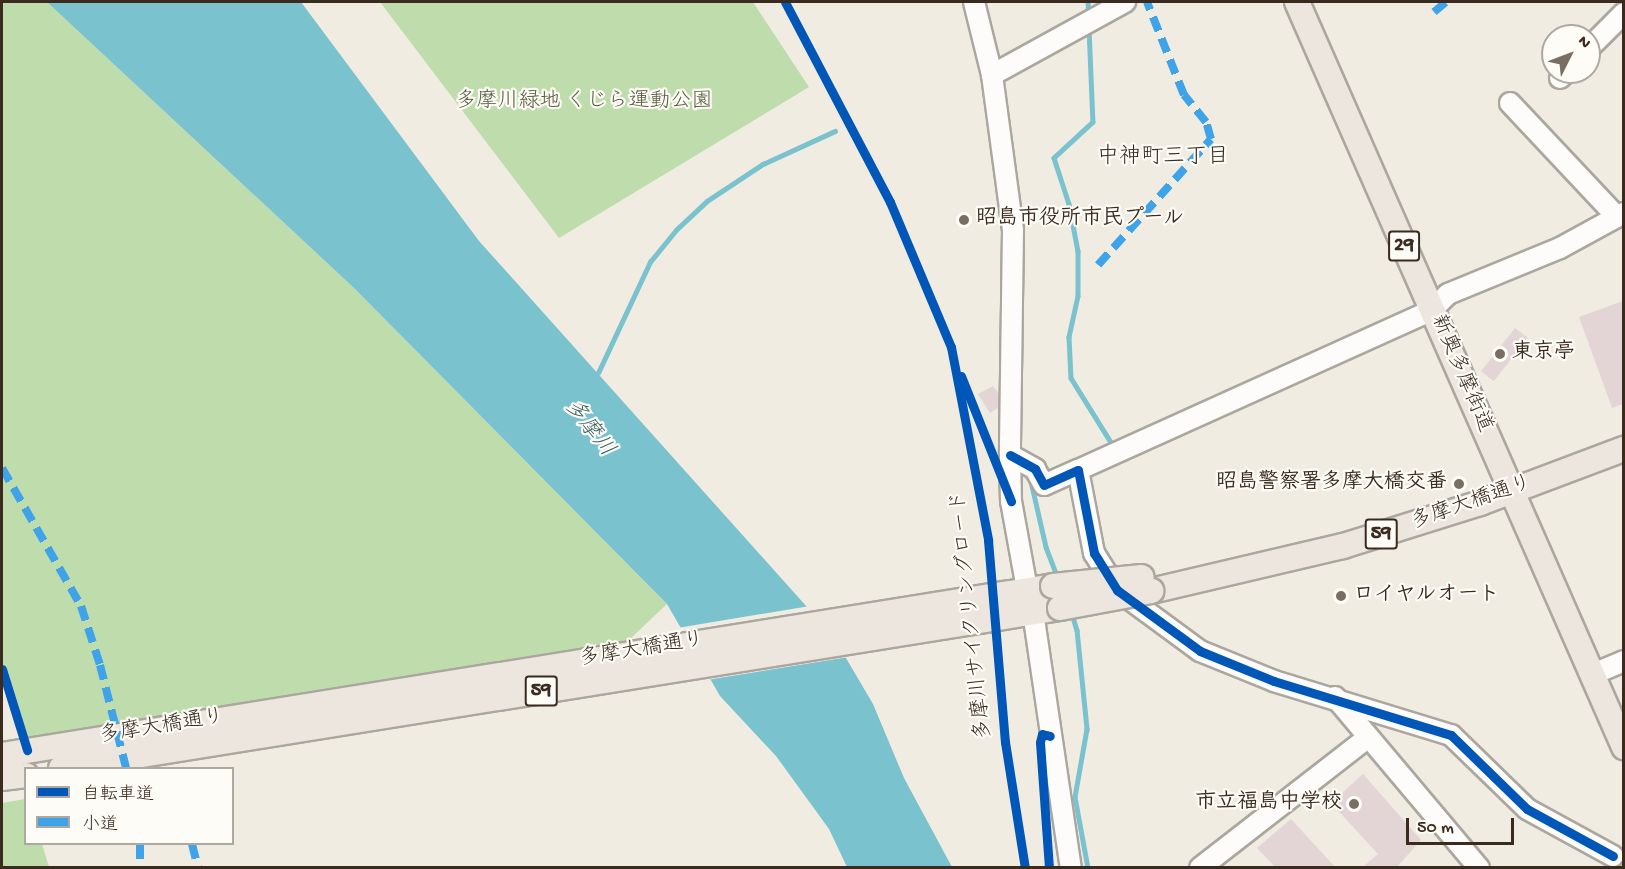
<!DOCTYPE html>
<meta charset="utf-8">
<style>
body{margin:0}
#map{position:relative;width:1625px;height:869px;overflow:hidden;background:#f0ece2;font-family:"Gochi Hand","Klee One",sans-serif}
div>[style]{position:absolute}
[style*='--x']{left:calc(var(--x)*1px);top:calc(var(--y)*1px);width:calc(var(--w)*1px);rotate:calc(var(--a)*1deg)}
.green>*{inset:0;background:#bfdcad}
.water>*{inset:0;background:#79c2ce}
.pier>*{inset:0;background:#f0ece2}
.stream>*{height:4.5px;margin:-2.25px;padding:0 2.25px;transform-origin:2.25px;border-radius:2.25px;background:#79c2ce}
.building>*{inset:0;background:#e3d4d6;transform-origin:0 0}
.roads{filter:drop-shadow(2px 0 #aba79f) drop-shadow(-2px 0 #aba79f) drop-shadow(0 2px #aba79f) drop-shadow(0 -2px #aba79f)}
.minor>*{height:20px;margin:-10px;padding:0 10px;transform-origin:10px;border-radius:10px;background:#fdfcfb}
.major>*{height:24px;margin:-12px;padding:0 12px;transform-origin:12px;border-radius:12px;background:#ede6de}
.bridges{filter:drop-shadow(2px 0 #aba79f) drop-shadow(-2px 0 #aba79f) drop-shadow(0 2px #aba79f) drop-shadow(0 -2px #aba79f)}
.major-bridge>*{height:24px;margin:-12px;padding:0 12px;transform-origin:12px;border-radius:12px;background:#ede6de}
.quiet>*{height:8px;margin-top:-4px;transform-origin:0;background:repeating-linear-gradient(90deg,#3fa3ea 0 15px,transparent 0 23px)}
.cycleway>*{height:9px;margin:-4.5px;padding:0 4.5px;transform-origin:4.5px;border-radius:4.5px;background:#0057b8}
.dots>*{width:16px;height:16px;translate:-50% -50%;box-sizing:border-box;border:3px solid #fdfcf7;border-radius:50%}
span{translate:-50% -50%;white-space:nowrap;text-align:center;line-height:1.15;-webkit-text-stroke:4.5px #fdfcf7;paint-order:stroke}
.shield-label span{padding:2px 4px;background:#fdfcf7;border:2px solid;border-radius:4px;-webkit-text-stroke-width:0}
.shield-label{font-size:20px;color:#3b2a1e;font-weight:700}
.park-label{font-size:21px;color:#575c3c}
.poi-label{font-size:21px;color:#3b2a1e;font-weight:700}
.left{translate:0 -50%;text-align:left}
.right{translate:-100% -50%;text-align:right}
.street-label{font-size:21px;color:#3b2a1e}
.neighbourhood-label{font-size:22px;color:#3b2a1e}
.water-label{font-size:22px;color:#3f6061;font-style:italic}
.frame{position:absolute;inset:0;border:3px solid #3b2a1e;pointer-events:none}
.legend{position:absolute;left:24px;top:767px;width:210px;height:78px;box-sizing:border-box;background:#fdfcf7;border:2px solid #afa8a0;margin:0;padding:8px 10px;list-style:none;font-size:18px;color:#3b2a1e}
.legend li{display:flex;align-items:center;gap:12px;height:30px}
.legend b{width:30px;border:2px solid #afa8a0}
.north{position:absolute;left:1541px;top:24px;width:60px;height:60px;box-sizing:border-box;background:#fdfcf7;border:2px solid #afa8a0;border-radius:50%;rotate:48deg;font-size:16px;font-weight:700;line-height:24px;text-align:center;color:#3b2a1e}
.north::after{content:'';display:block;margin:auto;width:21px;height:27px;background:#7a6e63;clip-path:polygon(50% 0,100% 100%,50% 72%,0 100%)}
.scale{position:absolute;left:1406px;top:818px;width:108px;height:27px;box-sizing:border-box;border:3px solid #3b2a1e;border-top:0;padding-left:8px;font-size:18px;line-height:21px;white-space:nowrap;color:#3b2a1e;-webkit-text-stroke:4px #fdfcf7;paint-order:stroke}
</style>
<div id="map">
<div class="green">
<i style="clip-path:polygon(2px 2px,47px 2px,354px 288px,667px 604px,612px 656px,27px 750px,2px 669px)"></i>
<i style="clip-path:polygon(380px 2px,753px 2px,809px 87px,559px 238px)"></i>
<i style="clip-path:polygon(25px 799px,26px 844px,42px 844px,49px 867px,2px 867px,2px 803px)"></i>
</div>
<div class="water">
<i style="clip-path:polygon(47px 2px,301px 2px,479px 241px,833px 636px,873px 704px,904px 778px,952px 867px,847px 867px,829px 829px,776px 756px,720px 696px,667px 604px,354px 288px)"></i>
</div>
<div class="pier">
<i style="clip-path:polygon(810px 606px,835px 634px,849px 657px,707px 680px,677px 628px)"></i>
</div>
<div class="stream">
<i style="--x:1088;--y:2;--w:15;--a:86"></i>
<i style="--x:1089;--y:28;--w:94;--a:87.6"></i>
<i style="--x:1093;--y:122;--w:53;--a:137.3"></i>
<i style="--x:1054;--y:158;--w:48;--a:71.9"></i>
<i style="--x:1069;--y:204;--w:48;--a:79.2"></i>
<i style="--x:1078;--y:251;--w:45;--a:90"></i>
<i style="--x:1078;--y:296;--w:42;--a:102.4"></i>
<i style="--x:1069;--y:337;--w:41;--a:87.2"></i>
<i style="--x:1071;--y:378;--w:81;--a:58.1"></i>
<i style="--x:598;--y:373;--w:123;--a:-64.9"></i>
<i style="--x:650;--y:262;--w:41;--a:-50.9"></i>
<i style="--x:676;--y:230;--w:42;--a:-43.1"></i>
<i style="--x:707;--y:201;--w:67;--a:-33.5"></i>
<i style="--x:763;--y:164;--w:79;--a:-24.6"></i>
<i style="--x:1030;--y:477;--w:72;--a:77.1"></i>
<i style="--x:1046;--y:547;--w:34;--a:69"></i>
<i style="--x:1072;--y:614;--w:17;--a:73"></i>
<i style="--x:1077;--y:630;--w:100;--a:84.2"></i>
<i style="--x:1087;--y:729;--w:69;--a:100"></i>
<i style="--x:1075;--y:797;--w:72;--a:79.6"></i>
</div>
<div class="building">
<i style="clip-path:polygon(1623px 301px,1623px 404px,1612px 408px,1579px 317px)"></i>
<i style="left:1515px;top:328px;width:16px;height:55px;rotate:38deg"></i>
<i style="clip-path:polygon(993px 386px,999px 394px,999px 407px,990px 413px,978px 394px)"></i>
<i style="clip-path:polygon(1363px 774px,1421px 840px,1397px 867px,1363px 867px,1378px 854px,1331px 803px)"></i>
<i style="clip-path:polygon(1291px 819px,1335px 867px,1275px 867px,1257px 848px)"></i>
</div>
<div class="roads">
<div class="minor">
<i style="--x:974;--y:2;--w:75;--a:76.1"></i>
<i style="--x:992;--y:75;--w:156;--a:82.3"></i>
<i style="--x:1013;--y:230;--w:225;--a:90.8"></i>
<i style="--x:1010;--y:455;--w:46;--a:88.8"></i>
<i style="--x:1011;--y:501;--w:89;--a:79.7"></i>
<i style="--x:1589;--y:48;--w:49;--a:-45"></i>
<i style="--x:992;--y:75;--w:152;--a:-28.8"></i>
<i style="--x:1560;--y:78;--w:8;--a:-45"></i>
<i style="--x:1510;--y:103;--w:156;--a:46.8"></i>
<i style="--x:1010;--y:455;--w:29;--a:29"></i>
<i style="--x:1035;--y:469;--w:18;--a:61"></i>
<i style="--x:1044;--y:485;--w:37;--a:-24"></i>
<i style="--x:1078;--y:470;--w:85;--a:79.1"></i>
<i style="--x:1094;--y:553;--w:44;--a:58.1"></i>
<i style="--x:1117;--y:590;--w:103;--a:36.3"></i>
<i style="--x:1200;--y:651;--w:80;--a:22.1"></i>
<i style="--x:1274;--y:681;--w:185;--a:17"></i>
<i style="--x:1451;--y:735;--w:106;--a:44.2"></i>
<i style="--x:1527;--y:809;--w:98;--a:28.7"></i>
<i style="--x:1078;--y:470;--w:388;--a:-24.3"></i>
<i style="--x:1432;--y:310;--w:23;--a:-45"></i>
<i style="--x:1448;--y:294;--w:121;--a:-22.3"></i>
<i style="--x:1560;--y:248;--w:73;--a:-28.7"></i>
<i style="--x:1033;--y:612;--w:259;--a:81.6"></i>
<i style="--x:1591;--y:675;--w:36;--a:-23"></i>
<i style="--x:1335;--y:697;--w:224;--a:49.9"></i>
<i style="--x:1200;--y:868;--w:212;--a:-37.9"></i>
</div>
<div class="major">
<i style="--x:1297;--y:2;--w:814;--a:66.3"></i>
<i style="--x:1151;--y:591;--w:197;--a:-13.2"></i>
<i style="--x:1343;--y:546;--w:144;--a:-17.4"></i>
<i style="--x:1480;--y:503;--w:154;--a:-20.6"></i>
<i style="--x:2;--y:755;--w:1065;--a:-9.13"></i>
<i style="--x:61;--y:768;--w:1012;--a:-9.1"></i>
<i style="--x:2;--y:778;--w:24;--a:-7"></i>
</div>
</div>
<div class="bridges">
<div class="major-bridge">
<i style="--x:1053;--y:586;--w:89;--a:-5.8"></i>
<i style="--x:1060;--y:608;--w:93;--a:-10.6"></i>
</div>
</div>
<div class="quiet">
<i style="--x:1434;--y:12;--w:16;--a:-40"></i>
<i style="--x:1098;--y:265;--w:169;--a:-48.1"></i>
<i style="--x:1211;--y:139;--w:18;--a:-106"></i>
<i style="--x:1206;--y:122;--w:35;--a:-129"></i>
<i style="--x:1184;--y:95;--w:100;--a:-111.7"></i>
<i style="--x:2;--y:468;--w:159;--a:60.2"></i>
<i style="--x:81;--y:606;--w:62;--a:72.1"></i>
<i style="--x:100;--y:665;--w:106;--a:75.8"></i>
<i style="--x:140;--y:844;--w:24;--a:90"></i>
<i style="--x:192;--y:844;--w:25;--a:76"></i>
</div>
<div class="cycleway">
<i style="--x:785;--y:2;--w:226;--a:62.3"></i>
<i style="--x:890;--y:202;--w:157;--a:67.2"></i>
<i style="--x:951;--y:347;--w:197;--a:79.1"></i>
<i style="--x:988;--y:540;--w:203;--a:85.2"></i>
<i style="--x:1005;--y:742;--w:128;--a:81"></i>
<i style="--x:961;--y:376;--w:135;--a:68.2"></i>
<i style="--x:1010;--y:455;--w:29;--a:29"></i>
<i style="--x:1035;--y:469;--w:18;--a:61"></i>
<i style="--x:1044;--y:485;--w:37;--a:-24"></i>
<i style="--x:1078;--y:470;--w:85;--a:79.1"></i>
<i style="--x:1094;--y:553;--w:44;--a:58.1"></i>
<i style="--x:1117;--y:590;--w:103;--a:36.3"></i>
<i style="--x:1200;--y:651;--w:80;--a:22.1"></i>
<i style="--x:1274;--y:681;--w:185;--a:17"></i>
<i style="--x:1451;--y:735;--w:106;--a:44.2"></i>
<i style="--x:1527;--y:809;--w:98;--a:28.7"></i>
<i style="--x:2;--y:669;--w:85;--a:72.8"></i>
<i style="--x:1049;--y:868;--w:126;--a:-94.1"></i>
<i style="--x:1040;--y:742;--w:8;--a:-76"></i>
<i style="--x:1042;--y:734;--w:8;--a:14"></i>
</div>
<div class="dots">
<i style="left:964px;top:220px;background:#7a6e63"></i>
<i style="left:1500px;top:354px;background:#7a6e63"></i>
<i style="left:1459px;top:484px;background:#7a6e63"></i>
<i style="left:1341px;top:596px;background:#7a6e63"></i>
<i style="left:1354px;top:804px;background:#7a6e63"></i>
</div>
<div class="shield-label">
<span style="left:1404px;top:246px">29</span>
<span style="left:1381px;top:534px">59</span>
<span style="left:541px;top:691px">59</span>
</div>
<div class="park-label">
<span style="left:584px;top:103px">多摩川緑地 くじら運動公園</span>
</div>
<div class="poi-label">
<span class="left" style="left:976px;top:220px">昭島市役所市民プール</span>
<span class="left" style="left:1512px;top:354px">東京亭</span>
<span class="right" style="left:1447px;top:484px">昭島警察署多摩大橋交番</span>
<span class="left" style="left:1353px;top:596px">ロイヤルオート</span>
<span class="right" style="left:1342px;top:804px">市立福島中学校</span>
</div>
<div class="street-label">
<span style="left:1460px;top:374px;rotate:67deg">新奥多摩街道</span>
<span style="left:1472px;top:504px;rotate:-19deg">多摩大橋通り</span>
<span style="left:973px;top:615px;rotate:-96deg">多摩川サイクリングロード</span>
<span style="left:642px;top:651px;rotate:-9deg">多摩大橋通り</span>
<span style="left:162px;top:728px;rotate:-9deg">多摩大橋通り</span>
</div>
<div class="neighbourhood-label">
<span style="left:1163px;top:159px">中神町三丁目</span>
</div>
<div class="water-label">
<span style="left:588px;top:429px;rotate:52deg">多摩川</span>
</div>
<div class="frame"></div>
<ul class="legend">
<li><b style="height:8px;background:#0057b8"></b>自転車道</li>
<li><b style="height:8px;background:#3fa3ea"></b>小道</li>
</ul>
<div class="north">N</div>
<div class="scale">50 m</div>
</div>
